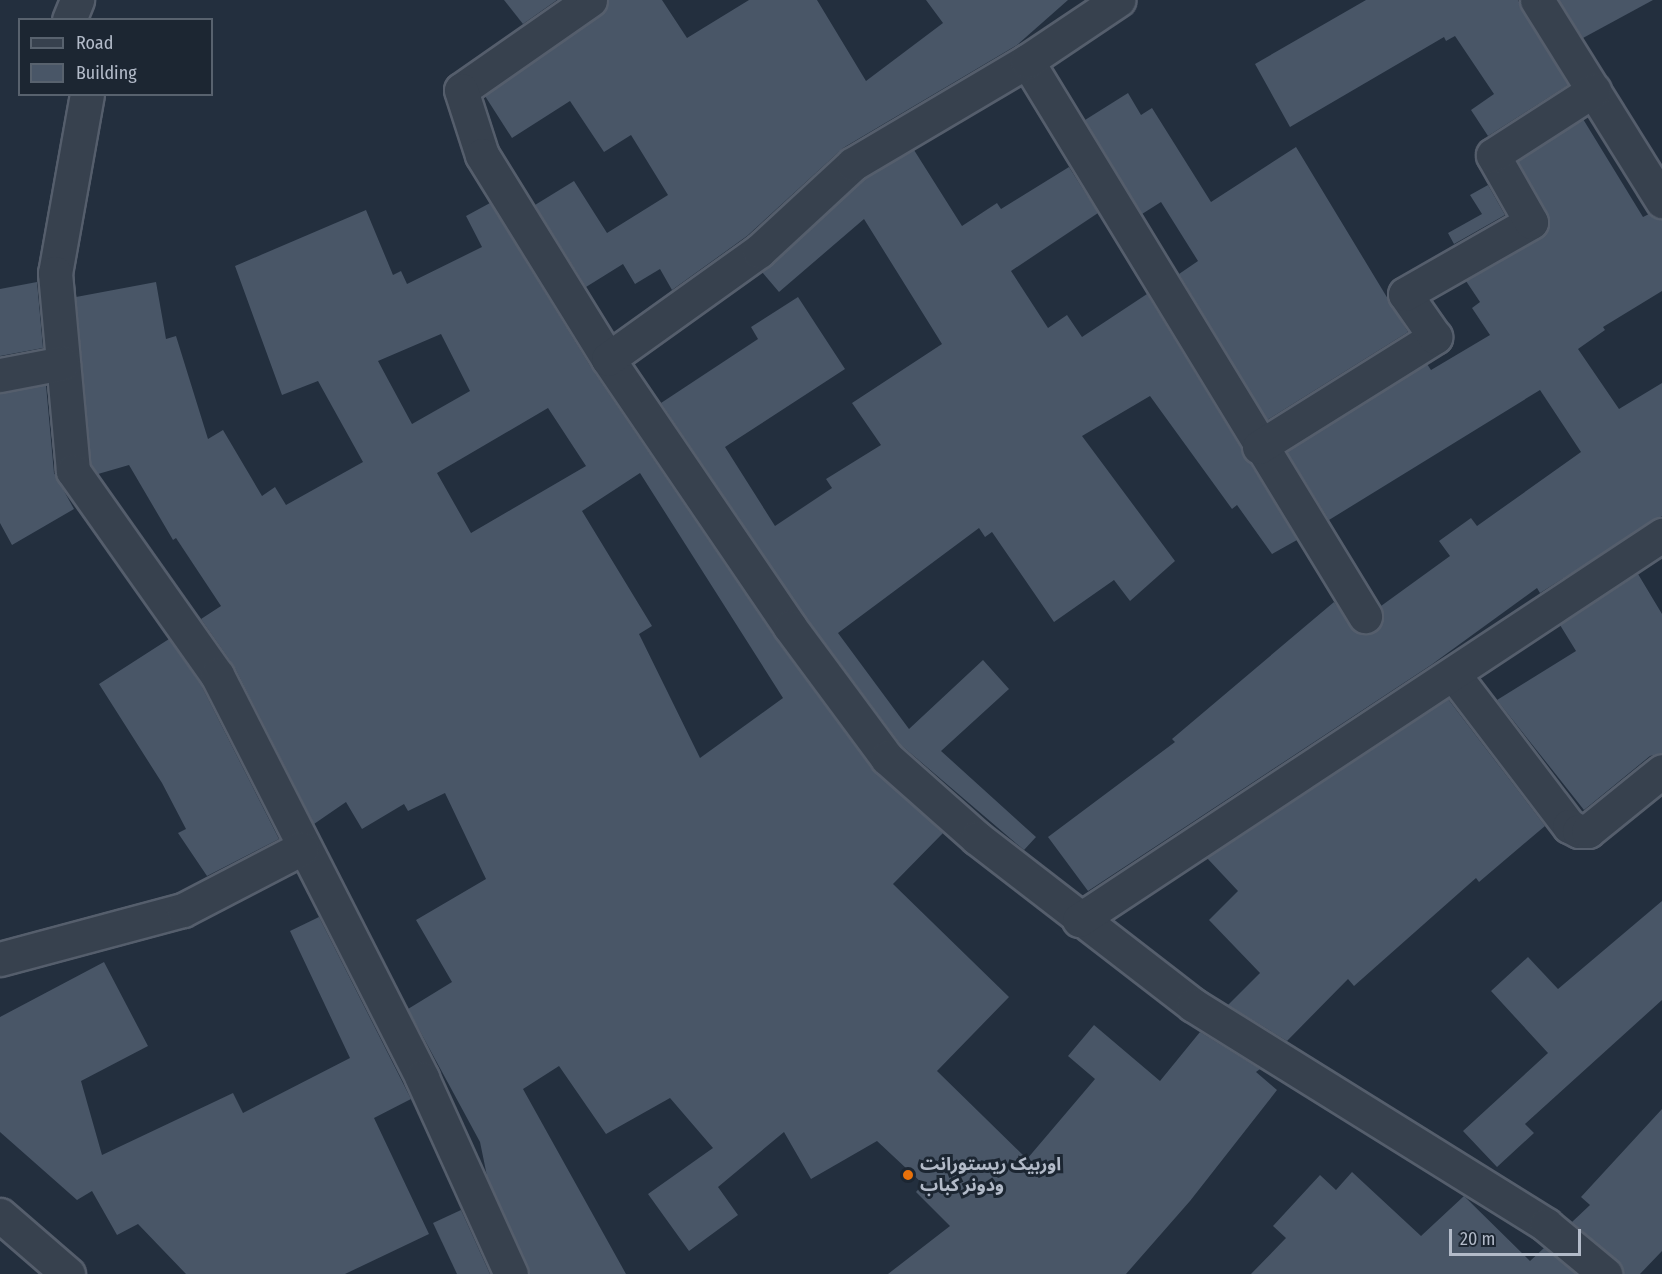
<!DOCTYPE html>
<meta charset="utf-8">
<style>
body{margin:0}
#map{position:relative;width:1662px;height:1274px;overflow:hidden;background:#232f3e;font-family:"Fira Sans Condensed","Noto Sans Arabic",sans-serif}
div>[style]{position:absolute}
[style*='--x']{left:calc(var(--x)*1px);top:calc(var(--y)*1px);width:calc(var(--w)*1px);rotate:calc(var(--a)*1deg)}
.building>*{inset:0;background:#495667}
.roads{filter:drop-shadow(2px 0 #555e6c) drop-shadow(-2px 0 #555e6c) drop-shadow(0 2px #555e6c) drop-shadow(0 -2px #555e6c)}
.minor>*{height:33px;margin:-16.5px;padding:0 16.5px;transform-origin:16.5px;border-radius:16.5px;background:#37414e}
.tertiary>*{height:33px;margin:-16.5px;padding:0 16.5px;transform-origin:16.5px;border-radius:16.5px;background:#37414e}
.dots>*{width:16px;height:16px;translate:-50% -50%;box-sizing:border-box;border:3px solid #1c2632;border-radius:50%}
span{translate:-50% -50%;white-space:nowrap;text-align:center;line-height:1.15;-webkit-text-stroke:6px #1c2632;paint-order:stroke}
.poi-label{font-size:18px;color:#b3bbc9;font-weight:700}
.left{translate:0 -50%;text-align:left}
.legend{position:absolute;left:18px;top:18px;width:195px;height:78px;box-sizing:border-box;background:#1c2632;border:2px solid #58626e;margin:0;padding:8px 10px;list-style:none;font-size:18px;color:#b3bbc9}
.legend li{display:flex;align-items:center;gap:12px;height:30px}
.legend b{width:30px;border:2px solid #58626e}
.scale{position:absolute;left:1449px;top:1229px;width:132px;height:27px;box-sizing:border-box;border:3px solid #b3bbc9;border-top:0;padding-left:8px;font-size:18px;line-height:21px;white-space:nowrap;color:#b3bbc9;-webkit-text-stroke:4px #1c2632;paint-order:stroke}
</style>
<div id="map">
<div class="building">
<i style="clip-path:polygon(504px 0,557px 0,523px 24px)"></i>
<i style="clip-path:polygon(608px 0,662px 0,687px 38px,749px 0,817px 0,866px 81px,943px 23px,926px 0,1068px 0,1017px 45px,843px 148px,747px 236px,672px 290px,660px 269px,635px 284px,623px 264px,586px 287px,535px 205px,574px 181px,607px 233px,668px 195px,631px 135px,604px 152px,570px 101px,512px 138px,485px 96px,601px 15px)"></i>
<i style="clip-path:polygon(1366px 0,1518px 0,1568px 85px,1488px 136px,1471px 110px,1494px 94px,1455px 36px,1446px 41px,1444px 37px,1290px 127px,1255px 64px)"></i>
<i style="clip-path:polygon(1559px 0,1653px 0,1583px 38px)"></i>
<i style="clip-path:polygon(1128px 93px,1141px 115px,1152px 108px,1211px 202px,1296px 147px,1408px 332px,1267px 420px,1179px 274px,1198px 261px,1161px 202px,1142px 214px,1085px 120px)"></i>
<i style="clip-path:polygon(1583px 119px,1643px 217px,1649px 214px,1662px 220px,1662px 291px,1603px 327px,1605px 330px,1578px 349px,1619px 409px,1662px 383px,1662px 516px,1540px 593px,1537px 588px,1431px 665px,1088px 891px,1048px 837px,1175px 742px,1172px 739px,1334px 602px,1356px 632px,1375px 632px,1384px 616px,1381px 606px,1450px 556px,1439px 541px,1471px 518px,1477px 526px,1581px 452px,1540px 390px,1329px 520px,1287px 452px,1427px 364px,1431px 370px,1490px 335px,1472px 308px,1480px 302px,1466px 281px,1547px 232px,1547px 213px,1518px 161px)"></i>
<i style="clip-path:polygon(914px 150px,962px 226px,997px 203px,1001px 209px,1069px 167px,1098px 213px,1011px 271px,1048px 328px,1067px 315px,1082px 337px,1147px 294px,1297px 540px,1272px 554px,1237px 505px,1232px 509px,1150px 396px,1082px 436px,1175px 561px,1130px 601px,1114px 580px,1054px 622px,992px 532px,985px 537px,979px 528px,838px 633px,909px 729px,983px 660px,1009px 689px,941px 751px,1036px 837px,1024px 850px,901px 745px,805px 616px,661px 403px,758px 339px,751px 327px,798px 297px,845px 369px,725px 447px,775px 526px,832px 488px,826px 479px,881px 445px,852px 403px,942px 344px,864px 219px,779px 292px,762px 272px,864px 179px)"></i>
<i style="clip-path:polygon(1488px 185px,1505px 215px,1454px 244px,1448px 233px,1482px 214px,1470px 195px)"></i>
<i style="clip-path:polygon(evenodd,490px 203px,592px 369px,775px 638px,872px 769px,943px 833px,893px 884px,1009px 997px,937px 1071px,1027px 1159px,1095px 1079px,1068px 1056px,1094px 1025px,1160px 1081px,1200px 1032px,1260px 1069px,1256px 1072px,1277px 1090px,1190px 1201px,1126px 1274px,888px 1274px,950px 1226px,916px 1192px,923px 1184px,877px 1141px,811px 1179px,784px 1132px,718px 1187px,738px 1215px,689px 1251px,648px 1194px,713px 1148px,670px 1098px,606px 1134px,559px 1066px,523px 1089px,626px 1274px,529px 1274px,487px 1176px,480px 1142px,408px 1009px,452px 982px,416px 920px,486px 879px,445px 793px,408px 811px,404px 804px,362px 829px,346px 802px,314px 824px,234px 666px,201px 619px,221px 606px,176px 538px,173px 540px,129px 465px,98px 474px,91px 464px,76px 297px,156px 282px,166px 339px,176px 336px,208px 439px,223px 430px,262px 496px,275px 487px,286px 505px,363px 462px,318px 381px,282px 395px,235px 266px,366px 210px,393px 275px,401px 271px,407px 284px,482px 247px,466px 216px,490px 203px,441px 334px,470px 391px,412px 424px,378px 361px,441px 334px,490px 203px,548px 408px,586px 466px,471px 533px,437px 473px,548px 408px,490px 203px,640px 473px,783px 698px,700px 758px,639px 634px,652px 626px,582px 511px,640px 473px)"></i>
<i style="clip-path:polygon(37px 282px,43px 348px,0 356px,0 289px)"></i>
<i style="clip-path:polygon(46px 385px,54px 473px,74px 509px,12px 545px,0 523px,0 393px)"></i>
<i style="clip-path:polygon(1638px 574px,1662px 614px,1662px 753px,1650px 756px,1584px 810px,1497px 700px,1576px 651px,1560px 625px)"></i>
<i style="clip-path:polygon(169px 639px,201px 685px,279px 839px,207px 876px,178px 833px,186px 829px,162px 783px,99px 684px)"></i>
<i style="clip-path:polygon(1448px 699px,1545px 826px,1479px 882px,1476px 878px,1354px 986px,1348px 979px,1287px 1041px,1228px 1005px,1260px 973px,1209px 920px,1238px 891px,1207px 858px)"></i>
<i style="clip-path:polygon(1662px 901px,1662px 1000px,1525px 1124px,1534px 1133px,1497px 1167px,1463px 1131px,1548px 1053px,1491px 991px,1528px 957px,1558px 989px)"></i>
<i style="clip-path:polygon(319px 917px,411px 1099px,374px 1118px,429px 1234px,345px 1274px,186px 1274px,138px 1224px,117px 1235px,92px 1191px,77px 1200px,0 1132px,0 1017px,104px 962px,148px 1046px,81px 1081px,102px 1155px,233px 1093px,243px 1113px,350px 1058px,290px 931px)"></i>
<i style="clip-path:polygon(1662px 1109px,1662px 1251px,1640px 1274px,1623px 1274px,1617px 1260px,1572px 1222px,1590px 1205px,1581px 1197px)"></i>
<i style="clip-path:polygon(1352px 1172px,1421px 1236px,1464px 1196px,1530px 1261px,1544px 1248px,1576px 1274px,1251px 1274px,1286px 1238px,1273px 1226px,1320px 1175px,1336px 1190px)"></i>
<i style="clip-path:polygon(461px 1210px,490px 1274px,457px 1274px,433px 1223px)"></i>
</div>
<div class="roads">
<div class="minor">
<i style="--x:590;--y:0;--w:157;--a:145.1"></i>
<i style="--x:461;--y:90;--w:68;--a:72.1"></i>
<i style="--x:482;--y:155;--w:240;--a:58.3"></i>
<i style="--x:608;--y:359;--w:324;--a:55.8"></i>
<i style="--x:790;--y:627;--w:163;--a:53.5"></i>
<i style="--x:887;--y:758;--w:120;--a:41.6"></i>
<i style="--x:977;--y:838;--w:273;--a:37.7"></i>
<i style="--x:1193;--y:1005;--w:416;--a:31.9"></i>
<i style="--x:1546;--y:1225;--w:77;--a:39.7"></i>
<i style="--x:1537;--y:0;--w:237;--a:58.1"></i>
<i style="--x:69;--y:20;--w:22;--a:-68"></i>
<i style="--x:1027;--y:61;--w:650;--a:58.66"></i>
<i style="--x:87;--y:94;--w:182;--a:100.1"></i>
<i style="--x:55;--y:273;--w:199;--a:84.8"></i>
<i style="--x:73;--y:471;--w:250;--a:54.8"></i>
<i style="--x:217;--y:675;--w:452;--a:63"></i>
<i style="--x:422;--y:1078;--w:215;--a:65.6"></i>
<i style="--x:608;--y:359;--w:186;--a:-35.6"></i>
<i style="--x:759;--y:251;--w:128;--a:-42.8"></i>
<i style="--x:853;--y:164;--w:202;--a:-30.6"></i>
<i style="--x:1027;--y:61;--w:110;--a:-33.8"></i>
<i style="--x:0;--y:375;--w:64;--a:-10.8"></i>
<i style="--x:1259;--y:447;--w:208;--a:-32"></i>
<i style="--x:1435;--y:337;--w:52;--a:-124.9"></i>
<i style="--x:1405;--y:294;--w:145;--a:-29.7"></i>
<i style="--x:1531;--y:222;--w:77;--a:-119.6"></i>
<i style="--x:1493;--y:155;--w:120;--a:-32.8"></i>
<i style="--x:1454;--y:675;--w:190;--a:52.7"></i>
<i style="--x:1569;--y:826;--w:11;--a:27"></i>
<i style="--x:1579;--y:831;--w:9;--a:0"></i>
<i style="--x:1588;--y:831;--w:95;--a:-39"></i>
<i style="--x:1079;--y:920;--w:699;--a:-33.44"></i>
<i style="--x:0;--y:959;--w:189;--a:-15"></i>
<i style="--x:183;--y:910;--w:134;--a:-27.5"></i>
</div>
<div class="tertiary">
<i style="--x:0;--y:1215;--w:90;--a:40.9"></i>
</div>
</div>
<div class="dots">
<i style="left:908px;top:1175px;background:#e8710a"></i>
</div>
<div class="poi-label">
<span class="left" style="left:920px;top:1175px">اوربیک ریستورانت<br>ودونر کباب</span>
</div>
<ul class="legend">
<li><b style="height:8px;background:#37414e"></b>Road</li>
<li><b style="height:16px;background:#495667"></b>Building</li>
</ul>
<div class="scale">20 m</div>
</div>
